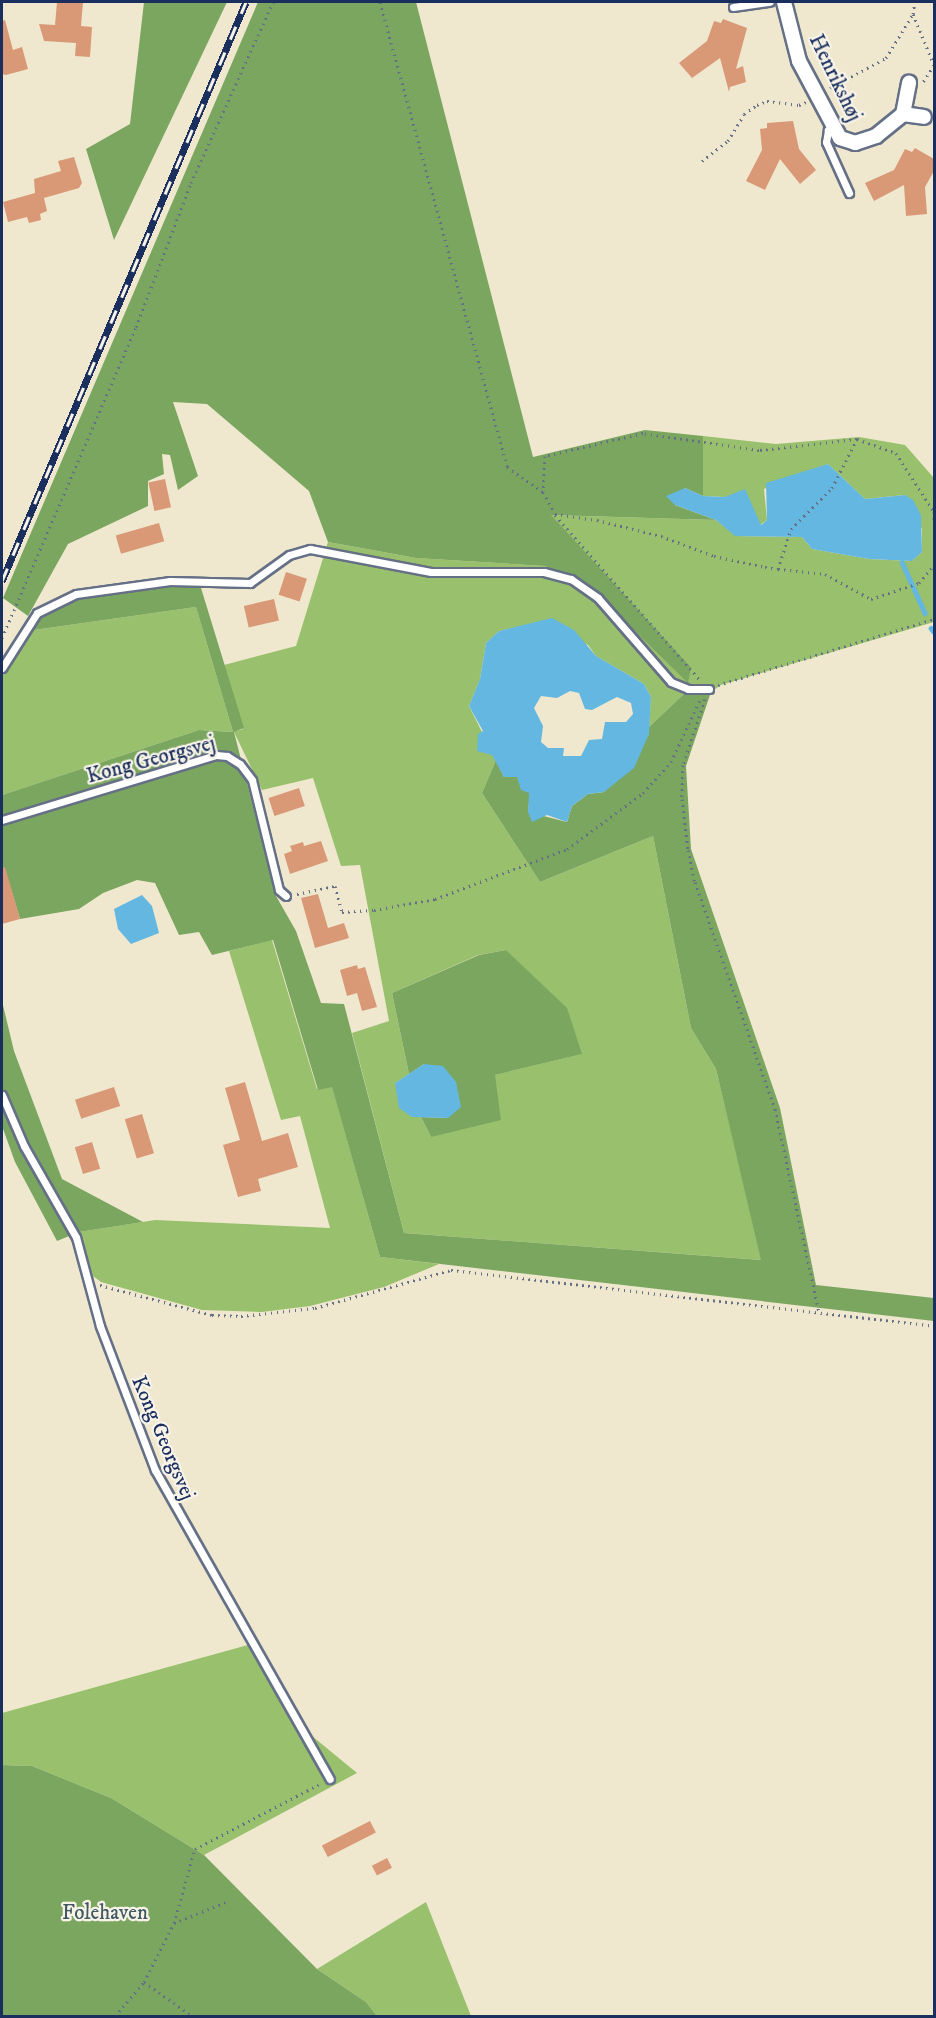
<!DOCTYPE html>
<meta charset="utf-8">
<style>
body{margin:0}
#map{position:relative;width:936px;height:2018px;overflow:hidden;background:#efe8cf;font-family:"IM FELL DW Pica",serif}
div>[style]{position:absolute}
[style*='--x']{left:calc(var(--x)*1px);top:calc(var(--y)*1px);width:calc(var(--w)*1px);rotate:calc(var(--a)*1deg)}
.green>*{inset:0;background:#99c06c}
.forest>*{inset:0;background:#7aa660}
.water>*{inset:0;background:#64b7e0}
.stream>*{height:4.5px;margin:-2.25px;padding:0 2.25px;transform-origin:2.25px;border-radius:2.25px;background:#64b7e0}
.building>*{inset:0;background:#d99977;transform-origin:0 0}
.path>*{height:3px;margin-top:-1.5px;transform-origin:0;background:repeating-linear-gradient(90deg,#657086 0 1.5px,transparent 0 6px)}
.roads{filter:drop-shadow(2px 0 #657086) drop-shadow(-2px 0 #657086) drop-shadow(0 2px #657086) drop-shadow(0 -2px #657086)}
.lane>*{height:7px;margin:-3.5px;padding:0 3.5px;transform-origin:3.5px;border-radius:3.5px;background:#fff}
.street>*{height:14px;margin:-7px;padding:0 7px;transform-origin:7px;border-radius:7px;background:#fff}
.rail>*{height:7px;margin-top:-3.5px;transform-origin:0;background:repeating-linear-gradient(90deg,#f7f3e8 0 14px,#1b2f5e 0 28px);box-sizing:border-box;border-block:2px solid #1b2f5e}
span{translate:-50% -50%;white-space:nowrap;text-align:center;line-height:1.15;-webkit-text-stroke:4.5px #f7f3e8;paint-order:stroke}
.street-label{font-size:21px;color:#1b2f5e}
.park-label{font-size:21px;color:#415a62}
.frame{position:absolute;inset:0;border:3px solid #1b2f5e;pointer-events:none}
</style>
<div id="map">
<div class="green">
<i style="clip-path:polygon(evenodd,703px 436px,776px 444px,859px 437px,905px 445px,934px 478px,934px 622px,721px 685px,711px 692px,686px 692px,649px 727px,651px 697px,644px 684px,596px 656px,588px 645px,517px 627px,499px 631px,486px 643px,480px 679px,469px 706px,496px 760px,482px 793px,540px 882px,653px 836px,691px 1028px,716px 1069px,762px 1260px,404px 1233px,352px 1033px,389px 1021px,360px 865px,341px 866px,313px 778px,262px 790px,234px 732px,199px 730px,2px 795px,2px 675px,27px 631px,196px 607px,233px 732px,243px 729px,224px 665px,296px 646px,328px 542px,416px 558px,545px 566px,595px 592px,691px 667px,550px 515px,716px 520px,736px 536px,802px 537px,812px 549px,869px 559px,912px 561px,922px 552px,922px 529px,905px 495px,865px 499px,828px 464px,764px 489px,767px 520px,760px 525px,725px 497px,703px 496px,703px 436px,506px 950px,581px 1054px,495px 1075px,431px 1137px,421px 1117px,412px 1117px,395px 1083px,409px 1074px,392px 993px,478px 955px,506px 950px)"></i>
<i style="clip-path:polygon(272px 940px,317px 1089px,332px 1086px,380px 1257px,439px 1264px,384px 1287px,310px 1306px,262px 1312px,202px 1310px,101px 1282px,93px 1276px,79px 1232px,155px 1220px,330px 1228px,300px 1116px,281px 1120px,229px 951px)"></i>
<i style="clip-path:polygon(259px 1642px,312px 1736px,357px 1773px,204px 1855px,111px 1798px,32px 1766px,2px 1765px,2px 1713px)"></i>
<i style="clip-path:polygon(426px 1902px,471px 2016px,377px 2016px,366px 2002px,317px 1969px)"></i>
</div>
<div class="forest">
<i style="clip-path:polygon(144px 2px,227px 2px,114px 240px,86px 149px,130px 124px)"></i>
<i style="clip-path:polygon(258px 2px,416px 2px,533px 457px,645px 430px,703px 436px,703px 496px,685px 488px,675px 505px,716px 520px,551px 515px,691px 667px,688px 683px,595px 592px,545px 566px,416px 558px,328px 542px,309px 491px,207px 404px,173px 402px,198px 476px,178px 490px,170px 455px,162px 454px,164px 474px,148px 481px,148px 506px,68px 544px,28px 616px,3px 598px)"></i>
<i style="clip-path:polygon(187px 583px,201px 588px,244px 728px,234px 732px,276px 896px,296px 931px,321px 1003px,344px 1004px,404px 1233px,761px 1260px,716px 1069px,691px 1028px,653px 836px,540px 882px,482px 793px,496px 760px,504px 777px,518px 777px,530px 793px,528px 812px,567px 822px,572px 806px,588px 794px,604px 792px,649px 734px,649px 727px,686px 692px,711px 692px,686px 766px,691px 849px,780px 1108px,816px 1285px,934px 1298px,934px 1321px,380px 1257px,332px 1087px,318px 1090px,273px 940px,212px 955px,199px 932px,179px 935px,155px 883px,137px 880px,103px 893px,79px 909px,20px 919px,11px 889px,2px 891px,2px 795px,199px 730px,233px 732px,196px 607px,27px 631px,47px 611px,74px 598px)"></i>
<i style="clip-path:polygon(506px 950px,567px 1008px,582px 1054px,495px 1075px,501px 1120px,431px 1137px,421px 1117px,448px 1118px,424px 1064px,409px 1074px,392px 993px,479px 955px)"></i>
<i style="clip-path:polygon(2px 1001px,14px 1051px,62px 1179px,143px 1222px,79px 1232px,57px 1241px,15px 1162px,2px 1126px)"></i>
<i style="clip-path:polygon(2px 1765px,32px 1766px,111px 1798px,204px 1855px,317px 1969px,366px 2002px,377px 2016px,2px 2016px)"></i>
</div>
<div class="water">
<i style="clip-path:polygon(828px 464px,865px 499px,905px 495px,913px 500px,921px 515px,922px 552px,912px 561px,869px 559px,812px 549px,802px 537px,735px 536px,716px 520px,675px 505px,666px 496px,685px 488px,703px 496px,725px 497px,745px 489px,761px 525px,767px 520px,766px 483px)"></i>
<i style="clip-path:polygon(evenodd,552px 618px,574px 630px,596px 656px,644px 684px,651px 697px,649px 734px,634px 768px,604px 792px,588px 794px,572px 806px,567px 822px,547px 815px,532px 822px,528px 812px,529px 793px,521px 790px,517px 777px,504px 777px,492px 755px,477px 751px,478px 734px,483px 731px,469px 706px,480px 679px,486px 643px,499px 631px,552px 618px,570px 691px,579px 693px,585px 709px,592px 710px,617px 697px,631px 703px,633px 714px,626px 722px,605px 722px,602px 739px,589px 740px,581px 756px,563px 756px,564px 748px,548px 748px,541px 742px,543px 726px,534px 708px,541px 696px,557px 698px,570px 691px)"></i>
<i style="clip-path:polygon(142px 895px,152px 906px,159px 933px,131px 944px,118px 929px,114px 909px)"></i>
<i style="clip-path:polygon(424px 1064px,443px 1066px,456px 1082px,461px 1107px,448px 1118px,412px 1117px,399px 1108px,395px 1083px)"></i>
</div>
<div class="stream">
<i style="--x:902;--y:562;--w:56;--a:65.7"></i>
<i style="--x:931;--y:628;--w:5;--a:53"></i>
</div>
<div class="building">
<i style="clip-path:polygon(57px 2px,83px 2px,81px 26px,92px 27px,90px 57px,75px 56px,76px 43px,44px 41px,39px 24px,55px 25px)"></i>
<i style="clip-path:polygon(723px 19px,747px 28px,736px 69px,743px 66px,746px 82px,730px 87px,729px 92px,720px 58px,692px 78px,679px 63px,707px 41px,714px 21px,721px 23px)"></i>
<i style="clip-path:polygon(5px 20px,13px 50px,22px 47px,28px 69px,6px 75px,2px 74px,2px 21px)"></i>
<i style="clip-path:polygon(793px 121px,799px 149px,816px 170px,800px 184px,780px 159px,765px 190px,746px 181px,762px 150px,760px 129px,767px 128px,767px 123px)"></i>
<i style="clip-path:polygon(915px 148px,934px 159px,934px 171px,925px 187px,927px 214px,906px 216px,904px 185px,874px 201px,865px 183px,894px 170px,905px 149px,912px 152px)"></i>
<i style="clip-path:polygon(74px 157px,82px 183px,79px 188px,44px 198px,47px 211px,40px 214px,41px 220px,29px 223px,27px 217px,8px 222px,3px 202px,35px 193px,34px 179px,61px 171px,58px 161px)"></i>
<i style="left:165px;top:479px;width:29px;height:17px;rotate:78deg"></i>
<i style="left:159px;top:523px;width:19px;height:45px;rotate:74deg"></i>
<i style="left:286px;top:572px;width:22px;height:24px;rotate:18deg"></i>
<i style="left:274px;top:599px;width:22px;height:31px;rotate:77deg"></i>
<i style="left:299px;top:788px;width:19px;height:32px;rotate:72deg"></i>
<i style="clip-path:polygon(321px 841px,328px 861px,290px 874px,284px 854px,292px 851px,290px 846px,303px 842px,304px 846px)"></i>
<i style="clip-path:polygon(5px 867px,20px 919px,2px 924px,2px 868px)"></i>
<i style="clip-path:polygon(318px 894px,328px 928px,344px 923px,349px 938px,315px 948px,301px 898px)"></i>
<i style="clip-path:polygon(357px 965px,358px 969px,365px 967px,377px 1007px,362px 1011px,357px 993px,347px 996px,340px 970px)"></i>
<i style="clip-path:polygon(245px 1082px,262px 1141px,288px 1133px,298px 1167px,258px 1179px,261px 1191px,238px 1197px,223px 1145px,240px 1140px,225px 1088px)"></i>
<i style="left:114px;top:1087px;width:20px;height:41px;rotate:72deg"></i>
<i style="left:142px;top:1114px;width:41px;height:18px;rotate:73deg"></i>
<i style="left:92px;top:1142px;width:28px;height:18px;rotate:73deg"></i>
<i style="left:370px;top:1821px;width:13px;height:54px;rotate:63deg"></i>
<i style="left:387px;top:1858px;width:11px;height:17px;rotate:63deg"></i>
</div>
<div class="path">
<i style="--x:380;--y:2;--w:482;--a:74.7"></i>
<i style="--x:507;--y:467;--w:44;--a:34.8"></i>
<i style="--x:913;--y:14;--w:55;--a:67.6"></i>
<i style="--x:934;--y:65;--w:20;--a:123"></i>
<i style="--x:830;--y:88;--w:64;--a:-28.2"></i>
<i style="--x:886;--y:58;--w:52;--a:-58.5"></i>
<i style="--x:913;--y:14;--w:12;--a:-81"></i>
<i style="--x:702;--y:161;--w:33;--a:-38"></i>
<i style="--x:728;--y:141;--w:31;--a:-59"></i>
<i style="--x:744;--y:114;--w:16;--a:-35"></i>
<i style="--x:757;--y:105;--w:11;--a:-22"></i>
<i style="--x:767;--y:101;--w:32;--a:7"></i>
<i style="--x:799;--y:105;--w:8;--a:-23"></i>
<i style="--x:857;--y:439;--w:41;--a:19.7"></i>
<i style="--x:896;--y:453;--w:70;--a:57.2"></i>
<i style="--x:934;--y:512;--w:11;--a:90"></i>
<i style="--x:555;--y:515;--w:218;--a:48.7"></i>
<i style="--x:778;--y:569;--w:42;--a:-72"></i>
<i style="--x:791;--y:529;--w:58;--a:-45"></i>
<i style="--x:832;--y:488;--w:55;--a:-63"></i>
<i style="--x:857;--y:439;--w:99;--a:173.6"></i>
<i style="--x:759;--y:450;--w:117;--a:-171.7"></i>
<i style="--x:643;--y:433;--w:101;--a:166.8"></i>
<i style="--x:545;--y:456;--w:36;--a:93"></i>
<i style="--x:543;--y:492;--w:25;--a:61"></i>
<i style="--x:555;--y:514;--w:42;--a:8.1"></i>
<i style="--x:597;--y:520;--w:66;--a:14"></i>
<i style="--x:661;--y:536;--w:57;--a:20.7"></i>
<i style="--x:714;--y:556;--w:52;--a:12.2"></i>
<i style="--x:765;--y:567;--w:13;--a:9"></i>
<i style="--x:778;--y:569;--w:47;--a:6.1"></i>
<i style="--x:825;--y:574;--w:52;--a:28.5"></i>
<i style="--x:871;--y:599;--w:51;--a:-18.4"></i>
<i style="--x:919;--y:583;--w:23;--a:-50"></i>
<i style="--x:2;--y:638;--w:339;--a:-66.7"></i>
<i style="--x:136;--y:327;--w:154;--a:-69.1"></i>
<i style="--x:191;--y:183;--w:199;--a:-65.6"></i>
<i style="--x:718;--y:685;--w:226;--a:-17"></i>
<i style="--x:705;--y:699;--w:70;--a:108.4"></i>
<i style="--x:683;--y:765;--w:34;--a:92"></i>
<i style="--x:682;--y:799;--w:51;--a:83.3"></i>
<i style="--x:688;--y:850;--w:33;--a:78"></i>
<i style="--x:695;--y:882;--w:241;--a:70.6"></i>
<i style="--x:775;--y:1109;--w:208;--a:77.8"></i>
<i style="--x:297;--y:894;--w:39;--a:-12"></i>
<i style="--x:335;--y:886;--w:27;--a:75"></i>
<i style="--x:342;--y:912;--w:32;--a:-4"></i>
<i style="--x:374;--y:910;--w:62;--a:-10.2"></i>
<i style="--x:435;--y:899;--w:141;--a:-20.7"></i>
<i style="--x:567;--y:849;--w:94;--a:-36.4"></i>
<i style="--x:643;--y:793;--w:42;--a:-47.9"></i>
<i style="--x:671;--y:762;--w:68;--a:-64.9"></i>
<i style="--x:100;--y:1285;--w:116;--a:15"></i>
<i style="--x:212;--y:1315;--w:29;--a:2"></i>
<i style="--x:241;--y:1316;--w:74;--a:-6.2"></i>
<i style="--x:315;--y:1308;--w:141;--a:-15.6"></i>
<i style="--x:451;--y:1270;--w:486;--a:6.6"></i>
<i style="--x:174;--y:1923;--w:77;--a:-74.2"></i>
<i style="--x:195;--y:1849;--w:141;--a:-27.5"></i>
<i style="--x:144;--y:1982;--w:59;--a:35.3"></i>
<i style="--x:115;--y:2016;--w:45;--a:-49.5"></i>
<i style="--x:144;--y:1982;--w:66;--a:-63"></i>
<i style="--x:174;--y:1923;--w:56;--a:-22"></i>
</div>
<div class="roads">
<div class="lane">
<i style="--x:733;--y:7;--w:37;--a:-8"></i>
<i style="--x:834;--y:127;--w:7;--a:153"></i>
<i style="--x:828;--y:130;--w:12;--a:99"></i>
<i style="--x:826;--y:142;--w:56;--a:65.7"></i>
<i style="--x:2;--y:668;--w:65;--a:-57.5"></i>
<i style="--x:37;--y:613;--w:43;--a:-26"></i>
<i style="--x:76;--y:594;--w:95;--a:-7.9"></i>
<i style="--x:170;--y:581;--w:80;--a:1.4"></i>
<i style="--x:250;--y:583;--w:48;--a:-35.7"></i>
<i style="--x:289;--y:555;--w:22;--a:-16"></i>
<i style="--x:310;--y:549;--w:123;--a:10.8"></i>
<i style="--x:431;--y:572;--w:113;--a:0"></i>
<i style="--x:544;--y:572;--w:28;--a:15"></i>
<i style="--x:571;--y:579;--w:33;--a:35"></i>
<i style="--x:598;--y:598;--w:111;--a:49"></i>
<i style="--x:671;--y:682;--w:18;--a:22"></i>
<i style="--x:688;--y:689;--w:21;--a:0"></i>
<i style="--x:2;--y:820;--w:224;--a:-16.9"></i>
<i style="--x:216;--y:755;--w:11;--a:5"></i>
<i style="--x:227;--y:756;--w:15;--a:32"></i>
<i style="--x:240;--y:764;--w:20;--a:53"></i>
<i style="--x:252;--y:780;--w:113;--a:76.2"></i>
<i style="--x:279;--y:890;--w:9;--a:41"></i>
<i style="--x:2;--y:1095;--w:56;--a:66.7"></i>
<i style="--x:24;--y:1146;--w:105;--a:60.3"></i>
<i style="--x:76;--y:1237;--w:92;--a:74.9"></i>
<i style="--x:100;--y:1326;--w:154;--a:69.1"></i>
<i style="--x:155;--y:1470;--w:355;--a:60.5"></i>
</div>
<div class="street">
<i style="--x:784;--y:2;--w:61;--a:75.7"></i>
<i style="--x:799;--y:61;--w:87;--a:62"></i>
<i style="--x:840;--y:138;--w:16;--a:18"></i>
<i style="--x:855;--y:143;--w:22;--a:-18"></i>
<i style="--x:876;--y:136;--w:35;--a:-39"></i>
<i style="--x:903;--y:114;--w:32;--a:-79"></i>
<i style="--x:903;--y:114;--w:21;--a:8"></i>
</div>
</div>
<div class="rail">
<i style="--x:2;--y:581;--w:628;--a:-67.15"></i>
</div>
<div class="street-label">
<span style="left:835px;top:78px;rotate:64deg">Henrikshøj</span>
<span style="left:151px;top:760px;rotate:-15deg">Kong Georgsvej</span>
<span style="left:163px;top:1438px;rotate:67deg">Kong Georgsvej</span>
</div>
<div class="park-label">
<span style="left:105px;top:1913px">Folehaven</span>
</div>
<div class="frame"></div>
</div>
